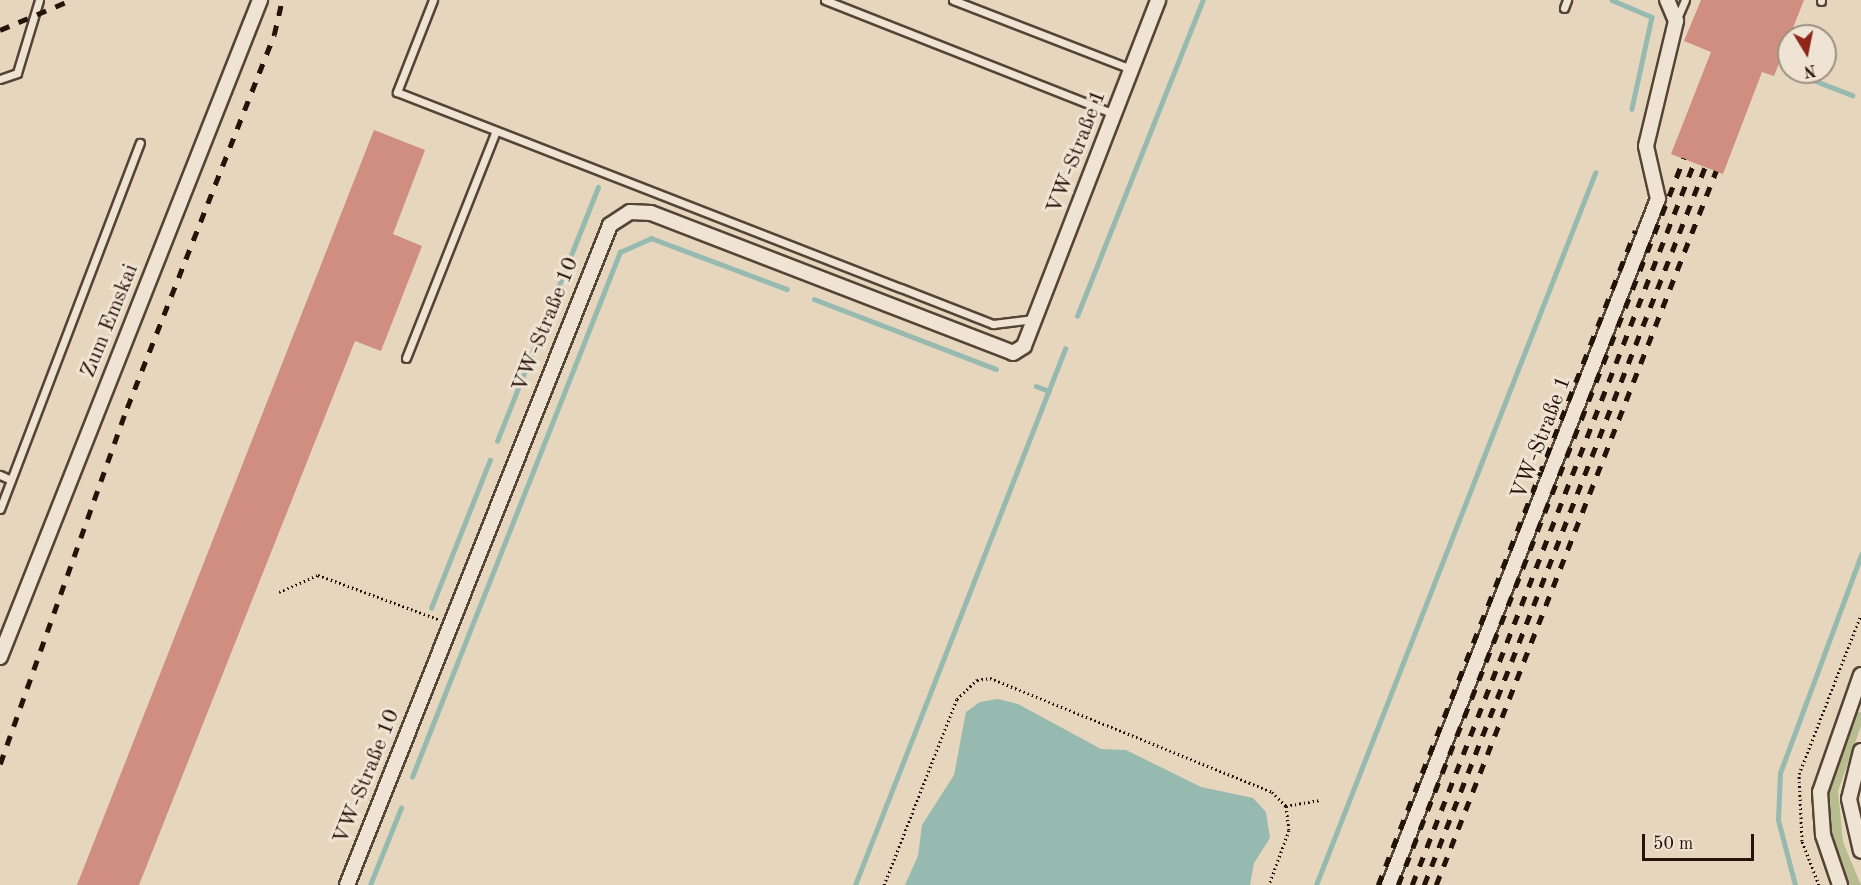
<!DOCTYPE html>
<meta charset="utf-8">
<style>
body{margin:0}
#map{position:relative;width:1861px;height:885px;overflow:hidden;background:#e6d6bd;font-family:"Old Standard TT",serif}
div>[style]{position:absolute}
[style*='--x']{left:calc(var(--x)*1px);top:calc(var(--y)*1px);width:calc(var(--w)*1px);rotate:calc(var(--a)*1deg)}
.green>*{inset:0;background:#b7bd8f}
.water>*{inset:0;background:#96b9b0}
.stream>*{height:4.5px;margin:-2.25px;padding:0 2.25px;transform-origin:2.25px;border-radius:2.25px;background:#96b9b0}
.building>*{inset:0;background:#cf8e80}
.path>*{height:3px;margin-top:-1.5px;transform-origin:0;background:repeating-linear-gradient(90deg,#231308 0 1.5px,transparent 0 4.5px)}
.roads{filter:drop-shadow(2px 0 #544435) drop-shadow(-2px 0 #544435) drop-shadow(0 2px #544435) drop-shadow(0 -2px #544435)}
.lane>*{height:7px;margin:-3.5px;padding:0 3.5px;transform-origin:3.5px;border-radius:3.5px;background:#efe4d4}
.street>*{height:14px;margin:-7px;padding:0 7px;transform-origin:7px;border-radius:7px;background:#efe4d4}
.rail>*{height:4.5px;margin-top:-2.25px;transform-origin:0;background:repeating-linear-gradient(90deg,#231308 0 10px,transparent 0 20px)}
span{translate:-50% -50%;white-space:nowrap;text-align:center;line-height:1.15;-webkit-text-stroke:6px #efe4d4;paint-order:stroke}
.street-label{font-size:22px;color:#231308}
.north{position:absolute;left:1777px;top:24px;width:60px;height:60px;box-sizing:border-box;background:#efe4d4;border:2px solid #9d9082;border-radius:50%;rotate:170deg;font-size:16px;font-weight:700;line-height:24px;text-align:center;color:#231308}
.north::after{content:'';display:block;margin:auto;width:21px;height:27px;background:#8f2418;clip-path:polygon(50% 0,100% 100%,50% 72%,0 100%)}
.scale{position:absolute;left:1642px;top:834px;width:112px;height:27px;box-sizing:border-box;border:3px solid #231308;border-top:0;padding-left:8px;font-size:18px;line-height:21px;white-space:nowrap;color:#231308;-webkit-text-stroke:4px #efe4d4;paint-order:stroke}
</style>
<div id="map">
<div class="green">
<i style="clip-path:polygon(1861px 712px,1861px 726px,1838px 791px,1843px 842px,1861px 885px,1849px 885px,1831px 837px,1827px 806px,1830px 777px,1855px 713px)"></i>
</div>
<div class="water">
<i style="clip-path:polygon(998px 699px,1018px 704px,1101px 749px,1126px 750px,1201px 787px,1253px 798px,1266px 812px,1270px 838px,1254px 863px,1250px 885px,905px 885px,918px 856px,922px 825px,954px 775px,966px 712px,980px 702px)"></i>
</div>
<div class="stream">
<i style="--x:1612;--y:0;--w:43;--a:23"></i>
<i style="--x:1652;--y:17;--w:94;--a:102.3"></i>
<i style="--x:1803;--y:76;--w:53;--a:21.2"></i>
<i style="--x:814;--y:299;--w:195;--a:21"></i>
<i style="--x:1077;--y:316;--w:340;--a:-68.3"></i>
<i style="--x:1036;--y:386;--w:14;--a:21"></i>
<i style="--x:497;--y:441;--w:273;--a:-68.3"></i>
<i style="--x:431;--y:608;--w:159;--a:-68.3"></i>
<i style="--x:412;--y:777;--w:565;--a:-68.39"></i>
<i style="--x:620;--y:252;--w:34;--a:-24"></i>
<i style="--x:651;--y:238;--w:145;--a:20.6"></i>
<i style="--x:370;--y:885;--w:83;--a:-68.1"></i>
<i style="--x:855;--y:885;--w:576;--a:-68.61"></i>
<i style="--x:1316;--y:885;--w:765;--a:-68.6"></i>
<i style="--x:1795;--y:885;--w:67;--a:-104.7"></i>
<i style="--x:1778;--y:820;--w:47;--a:-87.6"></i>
<i style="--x:1780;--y:773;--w:233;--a:-69.6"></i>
</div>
<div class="building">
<i style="clip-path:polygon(1701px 0,1804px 0,1774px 76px,1762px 72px,1723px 174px,1671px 154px,1711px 52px,1684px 41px)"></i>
<i style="clip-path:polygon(374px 130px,425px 150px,393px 234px,422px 246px,381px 351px,355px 341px,139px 885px,77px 885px)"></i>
</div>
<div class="path">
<i style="--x:279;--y:592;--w:43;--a:-23.6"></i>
<i style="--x:318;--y:575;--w:130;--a:20.2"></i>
<i style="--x:1286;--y:806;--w:34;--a:-10"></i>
<i style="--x:884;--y:885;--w:200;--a:-68.6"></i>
<i style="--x:957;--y:699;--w:28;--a:-44"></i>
<i style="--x:977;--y:680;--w:13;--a:-9"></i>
<i style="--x:990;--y:678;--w:304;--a:22"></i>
<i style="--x:1272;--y:792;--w:20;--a:45"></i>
<i style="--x:1286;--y:806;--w:24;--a:83"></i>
<i style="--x:1289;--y:830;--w:59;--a:110"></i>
<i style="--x:1819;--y:885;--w:47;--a:-111.1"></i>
<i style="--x:1802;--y:841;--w:67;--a:-92.6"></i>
<i style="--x:1799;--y:774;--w:171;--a:-68.7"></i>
</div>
<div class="roads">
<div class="lane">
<i style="--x:433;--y:0;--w:99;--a:111.4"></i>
<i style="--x:397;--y:92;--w:640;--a:21.27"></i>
<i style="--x:993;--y:324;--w:41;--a:-7"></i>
<i style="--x:825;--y:0;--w:311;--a:21.5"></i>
<i style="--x:953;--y:0;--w:191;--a:21.2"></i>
<i style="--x:1821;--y:1;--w:1;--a:-90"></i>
<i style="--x:1564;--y:8;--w:9;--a:-69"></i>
<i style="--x:1676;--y:21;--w:23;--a:-67"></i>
<i style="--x:0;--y:79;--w:18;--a:-19"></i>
<i style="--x:17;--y:73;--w:76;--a:-73.2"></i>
<i style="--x:406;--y:358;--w:244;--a:-68.4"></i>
<i style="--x:0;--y:475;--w:12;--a:24"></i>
<i style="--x:0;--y:509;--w:392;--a:-69.1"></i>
</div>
<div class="street">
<i style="--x:0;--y:657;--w:707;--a:-68.41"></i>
<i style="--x:1861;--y:751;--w:49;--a:104"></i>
<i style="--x:1849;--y:799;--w:53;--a:77"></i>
<i style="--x:347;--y:885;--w:710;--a:-68.27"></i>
<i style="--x:610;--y:225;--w:24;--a:-33"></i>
<i style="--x:630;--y:212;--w:21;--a:3"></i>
<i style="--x:651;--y:213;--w:388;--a:21.1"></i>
<i style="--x:1013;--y:353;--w:13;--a:-32"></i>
<i style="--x:1024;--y:346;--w:371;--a:-68.8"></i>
<i style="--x:1389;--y:885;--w:737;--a:-68.59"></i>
<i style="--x:1658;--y:199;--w:54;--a:-102.8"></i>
<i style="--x:1646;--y:146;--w:129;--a:-76.5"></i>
<i style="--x:1676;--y:21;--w:23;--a:-113"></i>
<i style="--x:1840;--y:885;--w:53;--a:-108.8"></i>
<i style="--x:1823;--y:835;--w:43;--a:-94"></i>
<i style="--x:1820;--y:792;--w:124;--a:-70.7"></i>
</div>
</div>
<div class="rail">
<i style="--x:0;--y:30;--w:77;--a:-22.9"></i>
<i style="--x:0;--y:764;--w:378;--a:-70.4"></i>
<i style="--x:127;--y:408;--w:401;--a:-68.5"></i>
<i style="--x:274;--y:35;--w:36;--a:-77"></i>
<i style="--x:1378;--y:885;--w:703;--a:-68.55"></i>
<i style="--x:1398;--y:885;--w:781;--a:-68.53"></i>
<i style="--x:1412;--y:885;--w:775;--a:-68.67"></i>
<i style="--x:1424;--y:885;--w:771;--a:-68.63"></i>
<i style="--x:1436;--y:885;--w:767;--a:-68.59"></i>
</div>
<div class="street-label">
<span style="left:1077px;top:152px;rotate:-69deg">VW-Straße 1</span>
<span style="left:110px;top:321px;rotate:-68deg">Zum Emskai</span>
<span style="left:546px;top:325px;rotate:-68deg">VW-Straße 10</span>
<span style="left:1542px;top:438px;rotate:-69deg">VW-Straße 1</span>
<span style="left:367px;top:777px;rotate:-68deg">VW-Straße 10</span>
</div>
<div class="north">N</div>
<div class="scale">50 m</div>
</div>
